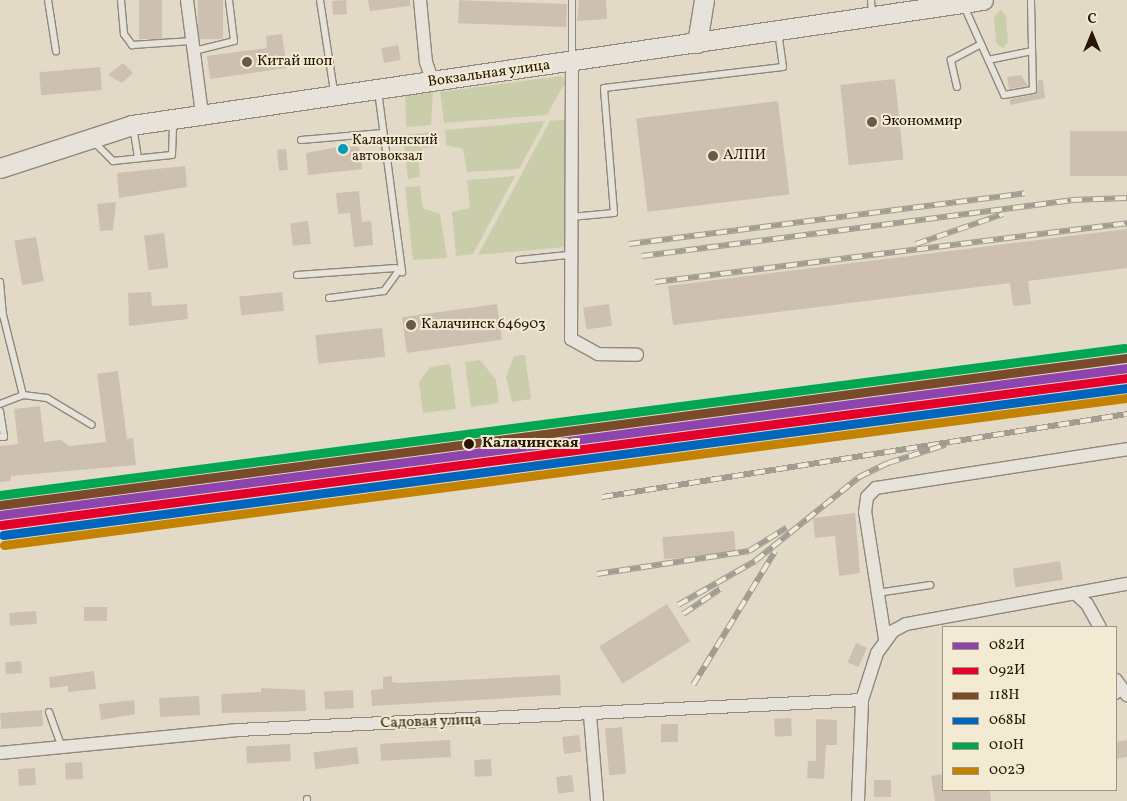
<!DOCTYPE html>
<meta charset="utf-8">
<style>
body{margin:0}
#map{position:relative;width:1127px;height:801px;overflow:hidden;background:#e2dac7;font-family:Vollkorn,serif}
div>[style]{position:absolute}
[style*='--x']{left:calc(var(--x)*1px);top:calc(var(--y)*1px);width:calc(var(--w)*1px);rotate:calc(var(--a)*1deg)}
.green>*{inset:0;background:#cacdaa}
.building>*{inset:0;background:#cec0b0;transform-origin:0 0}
.roads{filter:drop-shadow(1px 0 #8f887b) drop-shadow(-1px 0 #8f887b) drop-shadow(0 1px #8f887b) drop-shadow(0 -1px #8f887b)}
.lane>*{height:6px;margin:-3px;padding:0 3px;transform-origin:3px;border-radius:3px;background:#e8e3da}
.street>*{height:12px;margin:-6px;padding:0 6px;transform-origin:6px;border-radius:6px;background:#e8e3da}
.secondary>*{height:19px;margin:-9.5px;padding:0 9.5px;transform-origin:9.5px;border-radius:9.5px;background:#e8e3da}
.rail>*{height:5.5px;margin-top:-2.75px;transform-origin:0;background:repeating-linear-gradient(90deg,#f3ead3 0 11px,#a19d93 0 22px);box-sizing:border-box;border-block:1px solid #a19d93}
.rail-1>*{height:9px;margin:-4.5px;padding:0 4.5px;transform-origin:4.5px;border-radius:4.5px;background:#8e44ad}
.rail-2>*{height:9px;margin:-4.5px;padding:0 4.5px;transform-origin:4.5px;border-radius:4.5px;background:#e4002b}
.rail-3>*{height:9px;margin:-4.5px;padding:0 4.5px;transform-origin:4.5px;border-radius:4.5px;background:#7a4b2a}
.rail-4>*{height:9px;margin:-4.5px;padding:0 4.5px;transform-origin:4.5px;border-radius:4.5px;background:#0065bd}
.rail-5>*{height:9px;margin:-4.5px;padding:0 4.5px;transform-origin:4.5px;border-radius:4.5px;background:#00a651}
.rail-6>*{height:9px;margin:-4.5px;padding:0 4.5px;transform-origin:4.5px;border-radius:4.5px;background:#c38200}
.dots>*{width:14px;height:14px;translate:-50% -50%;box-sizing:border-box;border:2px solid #f3ead3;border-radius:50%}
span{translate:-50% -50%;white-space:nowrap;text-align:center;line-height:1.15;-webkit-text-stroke:4px #f3ead3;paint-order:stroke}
.bus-label{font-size:14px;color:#271600}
.left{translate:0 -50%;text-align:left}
.poi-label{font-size:15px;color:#271600}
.street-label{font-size:15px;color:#271600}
.stop-label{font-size:15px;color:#271600;font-weight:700}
.legend{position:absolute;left:942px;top:626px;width:175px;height:165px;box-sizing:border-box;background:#f3ead3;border:1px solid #a1957f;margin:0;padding:6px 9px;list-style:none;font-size:15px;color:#271600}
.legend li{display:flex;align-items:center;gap:10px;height:25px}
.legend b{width:25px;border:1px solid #a1957f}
.north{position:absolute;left:1067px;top:10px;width:50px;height:50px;-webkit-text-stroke:4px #f3ead3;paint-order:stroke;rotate:0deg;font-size:14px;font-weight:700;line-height:20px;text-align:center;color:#271600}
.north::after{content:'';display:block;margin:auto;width:18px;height:22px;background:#271600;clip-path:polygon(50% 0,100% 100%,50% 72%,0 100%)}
</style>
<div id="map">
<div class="green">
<i style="clip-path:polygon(1000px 10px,1006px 16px,1008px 42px,1003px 48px,996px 43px,994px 17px)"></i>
<i style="clip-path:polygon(561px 76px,570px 86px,563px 86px,547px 115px,444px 123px,440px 92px)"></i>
<i style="clip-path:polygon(433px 92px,431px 125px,406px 127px,405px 94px)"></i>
<i style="clip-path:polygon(569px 119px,565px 247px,478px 255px,550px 121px)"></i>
<i style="clip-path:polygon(545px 121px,519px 169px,467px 172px,463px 149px,446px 145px,445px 130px)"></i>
<i style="clip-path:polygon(433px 132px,435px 147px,423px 148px,418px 158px,420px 177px,408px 179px,403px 135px)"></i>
<i style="clip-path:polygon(515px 176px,473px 254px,456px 256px,452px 212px,470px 208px,467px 180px)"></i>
<i style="clip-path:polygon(420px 186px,423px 208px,440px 214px,447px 258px,413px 260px,405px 187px)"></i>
<i style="clip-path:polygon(525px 355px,531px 399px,512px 402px,506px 377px,514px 356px)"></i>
<i style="clip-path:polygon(480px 360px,496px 380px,499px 403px,471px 407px,465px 362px)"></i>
<i style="clip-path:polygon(450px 364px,456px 409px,423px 413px,419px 382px,430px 367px)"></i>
</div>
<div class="building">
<i style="left:139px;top:0;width:23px;height:39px"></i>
<i style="left:198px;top:0;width:25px;height:39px"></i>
<i style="left:346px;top:0;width:14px;height:14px;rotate:86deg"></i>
<i style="clip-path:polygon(368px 0,410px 0,410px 6px,370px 11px)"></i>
<i style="clip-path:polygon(579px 0,606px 0,607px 19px,577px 21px)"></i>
<i style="left:567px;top:4px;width:23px;height:108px;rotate:92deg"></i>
<i style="clip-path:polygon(282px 34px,287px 68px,210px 79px,207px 56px,267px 48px,266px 36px)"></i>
<i style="left:398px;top:45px;width:15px;height:17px;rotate:79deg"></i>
<i style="clip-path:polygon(123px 63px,133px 73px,122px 83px,108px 75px)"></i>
<i style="left:100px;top:67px;width:23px;height:61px;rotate:85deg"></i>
<i style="clip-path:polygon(1021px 75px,1028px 86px,1009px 89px,1007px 77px)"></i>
<i style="left:895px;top:79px;width:81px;height:55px;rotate:84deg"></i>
<i style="clip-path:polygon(1038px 80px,1043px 80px,1045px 98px,1010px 105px,1010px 99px,1036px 94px)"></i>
<i style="left:778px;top:101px;width:94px;height:143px;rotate:83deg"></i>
<i style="left:1127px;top:131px;width:45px;height:57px;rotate:90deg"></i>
<i style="clip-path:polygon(343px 146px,359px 147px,362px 169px,308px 175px,306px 153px)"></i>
<i style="left:286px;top:149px;width:21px;height:9px;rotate:85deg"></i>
<i style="clip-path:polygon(185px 166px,187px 187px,119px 198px,117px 173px)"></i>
<i style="clip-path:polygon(359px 191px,362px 222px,371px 221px,373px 245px,354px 247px,350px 213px,338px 214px,336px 193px)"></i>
<i style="clip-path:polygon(116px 202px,113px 230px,100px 231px,97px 204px)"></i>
<i style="left:308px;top:221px;width:23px;height:18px;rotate:83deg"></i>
<i style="clip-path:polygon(1127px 229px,1127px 268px,1028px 281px,1031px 304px,1013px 306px,1010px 283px,673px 325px,668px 286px)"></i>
<i style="left:164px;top:233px;width:35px;height:20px;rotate:83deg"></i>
<i style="left:36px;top:237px;width:45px;height:22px;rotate:80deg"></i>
<i style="clip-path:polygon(151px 292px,152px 306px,187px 304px,188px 319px,129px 326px,128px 293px)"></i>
<i style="left:282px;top:292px;width:19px;height:43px;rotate:84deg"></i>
<i style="left:497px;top:304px;width:36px;height:96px;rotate:82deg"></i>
<i style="left:609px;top:304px;width:22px;height:26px;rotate:82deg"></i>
<i style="left:382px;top:328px;width:29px;height:67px;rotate:84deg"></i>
<i style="clip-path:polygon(118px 371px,127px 439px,133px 438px,136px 465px,11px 476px,11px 481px,0 482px,0 446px,18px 444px,14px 409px,40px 406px,44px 442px,60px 440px,70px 446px,106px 442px,97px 374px)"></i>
<i style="clip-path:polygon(855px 513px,860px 573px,839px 576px,835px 536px,815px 538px,813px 518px)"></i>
<i style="left:734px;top:531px;width:22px;height:72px;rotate:85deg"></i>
<i style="left:1060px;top:561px;width:19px;height:48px;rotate:81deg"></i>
<i style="left:667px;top:604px;width:44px;height:80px;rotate:58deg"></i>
<i style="left:107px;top:607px;width:14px;height:23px;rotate:90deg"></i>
<i style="left:36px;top:611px;width:13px;height:27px;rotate:86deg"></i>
<i style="left:856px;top:643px;width:12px;height:21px;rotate:24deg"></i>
<i style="left:21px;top:661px;width:12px;height:16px;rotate:85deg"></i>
<i style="clip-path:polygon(94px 671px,96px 689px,68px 692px,68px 686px,50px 688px,49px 677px)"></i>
<i style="clip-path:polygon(560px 675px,561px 695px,372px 706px,371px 690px,383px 689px,383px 677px,392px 676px,392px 682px,400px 683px)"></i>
<i style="clip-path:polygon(261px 688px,305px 690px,306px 711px,222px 713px,221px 694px,261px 692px)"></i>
<i style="left:353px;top:690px;width:18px;height:29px;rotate:87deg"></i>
<i style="left:199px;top:696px;width:19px;height:40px;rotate:87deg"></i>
<i style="clip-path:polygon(134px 700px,135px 714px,101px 720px,99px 704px)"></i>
<i style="left:42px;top:710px;width:16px;height:42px;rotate:86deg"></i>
<i style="left:791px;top:718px;width:18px;height:17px;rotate:87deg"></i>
<i style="clip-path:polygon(816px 719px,837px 720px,837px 745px,826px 745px,824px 779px,807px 778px,808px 761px,816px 761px)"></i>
<i style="left:678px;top:724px;width:18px;height:17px;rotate:90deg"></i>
<i style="left:622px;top:727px;width:47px;height:17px;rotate:85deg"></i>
<i style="left:579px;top:735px;width:17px;height:17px;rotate:83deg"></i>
<i style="left:450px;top:740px;width:17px;height:70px;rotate:87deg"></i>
<i style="clip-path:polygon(1127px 740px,1127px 757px,1116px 759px,1116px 742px)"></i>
<i style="left:290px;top:744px;width:17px;height:44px;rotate:87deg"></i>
<i style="left:357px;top:747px;width:17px;height:44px;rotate:83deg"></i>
<i style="left:491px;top:759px;width:17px;height:17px;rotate:87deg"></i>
<i style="left:82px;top:762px;width:17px;height:17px;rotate:87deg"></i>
<i style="left:35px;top:768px;width:17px;height:17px;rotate:87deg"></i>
<i style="clip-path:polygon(943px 774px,943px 790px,990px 790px,991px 801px,935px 801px,931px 776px)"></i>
<i style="left:572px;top:775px;width:17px;height:16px;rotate:83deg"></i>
<i style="left:874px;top:780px;width:17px;height:17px"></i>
</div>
<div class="roads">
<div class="lane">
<i style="--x:48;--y:0;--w:52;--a:81.1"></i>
<i style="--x:121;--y:0;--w:34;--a:85"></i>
<i style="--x:124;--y:34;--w:14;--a:54"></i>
<i style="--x:132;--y:45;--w:60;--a:-3.8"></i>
<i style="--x:320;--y:0;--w:93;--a:81.3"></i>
<i style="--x:572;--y:0;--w:59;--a:90"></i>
<i style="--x:871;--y:0;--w:15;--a:86"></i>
<i style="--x:963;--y:4;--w:100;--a:65.7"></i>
<i style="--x:1004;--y:95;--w:29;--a:-10"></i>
<i style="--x:1033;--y:90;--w:90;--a:-91.3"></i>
<i style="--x:194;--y:51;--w:41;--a:-14"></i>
<i style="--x:234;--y:41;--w:41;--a:-97"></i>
<i style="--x:988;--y:60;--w:45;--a:-11.6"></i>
<i style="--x:957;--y:87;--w:28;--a:-103"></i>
<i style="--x:951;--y:60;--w:34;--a:-28"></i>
<i style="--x:378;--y:91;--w:183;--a:82.4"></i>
<i style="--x:133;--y:126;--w:33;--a:81"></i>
<i style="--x:92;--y:140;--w:30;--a:45"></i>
<i style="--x:113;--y:161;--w:59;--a:-5.8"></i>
<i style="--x:172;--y:155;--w:35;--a:-88"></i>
<i style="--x:301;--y:140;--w:82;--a:-4.9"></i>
<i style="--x:571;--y:217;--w:43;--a:-5.3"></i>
<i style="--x:614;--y:213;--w:125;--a:-94.6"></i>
<i style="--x:604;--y:88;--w:180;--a:-6.7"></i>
<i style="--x:783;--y:67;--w:36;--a:-98"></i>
<i style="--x:519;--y:260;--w:49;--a:-5.8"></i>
<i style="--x:297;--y:275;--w:99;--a:-4"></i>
<i style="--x:0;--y:282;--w:33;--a:85"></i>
<i style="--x:3;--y:315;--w:82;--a:76"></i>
<i style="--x:23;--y:395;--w:24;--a:7"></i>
<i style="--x:47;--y:398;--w:52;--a:31"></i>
<i style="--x:329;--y:298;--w:55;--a:-7.3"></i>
<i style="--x:384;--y:291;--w:26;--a:-54"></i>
<i style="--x:0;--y:404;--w:25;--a:-21"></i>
<i style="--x:0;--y:411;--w:26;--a:81"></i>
<i style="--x:4;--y:437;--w:4;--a:180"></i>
<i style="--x:877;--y:593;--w:54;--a:-8.6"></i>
<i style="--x:1116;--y:696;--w:7;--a:-34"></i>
<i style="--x:49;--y:712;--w:37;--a:70"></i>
<i style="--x:307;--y:799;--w:2;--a:90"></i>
</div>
<div class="street">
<i style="--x:187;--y:0;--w:115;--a:82.5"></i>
<i style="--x:420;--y:0;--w:62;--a:84.5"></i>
<i style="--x:426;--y:62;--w:21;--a:71"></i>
<i style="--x:572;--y:62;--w:277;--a:90.2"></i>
<i style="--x:571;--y:339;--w:31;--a:29"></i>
<i style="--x:598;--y:354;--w:39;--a:1"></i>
<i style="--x:1075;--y:593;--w:16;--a:43"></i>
<i style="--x:1087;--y:604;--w:26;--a:61"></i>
<i style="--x:885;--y:639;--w:129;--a:-98.9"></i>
<i style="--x:865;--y:512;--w:15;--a:-82"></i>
<i style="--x:867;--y:497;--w:13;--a:-45"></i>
<i style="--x:876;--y:488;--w:254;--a:-8.8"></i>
<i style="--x:1116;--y:680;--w:19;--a:54"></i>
<i style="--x:590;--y:715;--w:86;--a:85.3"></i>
<i style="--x:0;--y:753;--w:239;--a:-5.5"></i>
<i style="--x:238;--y:730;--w:625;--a:-2.75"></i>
<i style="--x:858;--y:801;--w:101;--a:-87.7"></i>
<i style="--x:862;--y:700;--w:49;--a:-72.3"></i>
<i style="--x:877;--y:653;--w:27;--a:-54"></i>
<i style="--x:893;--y:631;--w:15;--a:-28"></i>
<i style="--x:906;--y:624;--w:225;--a:-10.3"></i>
</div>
<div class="secondary">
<i style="--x:697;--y:43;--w:44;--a:-80.8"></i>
<i style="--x:0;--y:168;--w:139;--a:-18"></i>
<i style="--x:132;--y:125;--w:860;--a:-8.36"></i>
</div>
</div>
<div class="rail">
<i style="--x:629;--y:244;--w:399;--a:-7.3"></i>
<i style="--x:916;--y:244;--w:92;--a:-19"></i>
<i style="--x:642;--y:256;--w:433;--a:-7.4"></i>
<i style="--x:1071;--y:200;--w:56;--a:-2"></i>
<i style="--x:655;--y:282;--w:476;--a:-7.1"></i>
<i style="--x:1091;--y:353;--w:36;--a:-6"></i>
<i style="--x:602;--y:497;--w:532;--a:-8.98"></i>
<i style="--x:597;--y:574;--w:154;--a:-8.6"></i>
<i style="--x:749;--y:551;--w:44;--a:-31.9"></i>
<i style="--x:678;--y:605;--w:89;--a:-29.7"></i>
<i style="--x:755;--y:561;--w:134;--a:-38.9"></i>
<i style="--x:859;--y:477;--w:32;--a:-26"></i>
<i style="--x:888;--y:463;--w:60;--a:-17.5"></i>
<i style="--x:683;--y:614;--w:45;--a:-34"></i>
<i style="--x:693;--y:685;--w:157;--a:-58.5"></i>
</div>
<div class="rail-1">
<i style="--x:0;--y:515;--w:1137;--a:-7.43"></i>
</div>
<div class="rail-2">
<i style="--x:1;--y:525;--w:1136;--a:-7.44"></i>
</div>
<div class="rail-3">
<i style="--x:0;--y:505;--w:1136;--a:-7.44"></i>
</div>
<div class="rail-4">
<i style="--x:3;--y:535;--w:1134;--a:-7.45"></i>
</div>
<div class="rail-5">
<i style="--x:0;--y:495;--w:1134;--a:-7.45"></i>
</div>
<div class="rail-6">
<i style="--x:4;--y:545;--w:1133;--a:-7.46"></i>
</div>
<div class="dots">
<i style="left:247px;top:62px;background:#685b46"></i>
<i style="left:872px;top:122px;background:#685b46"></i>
<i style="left:343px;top:149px;background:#049ab9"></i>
<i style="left:713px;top:156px;background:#685b46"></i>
<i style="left:411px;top:325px;background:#685b46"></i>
<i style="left:469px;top:444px;background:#271600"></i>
</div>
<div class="bus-label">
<span class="left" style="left:352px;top:149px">Калачинский<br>автовокзал</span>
</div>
<div class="poi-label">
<span class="left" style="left:257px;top:62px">Китай шоп</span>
<span class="left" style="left:882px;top:122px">Экономмир</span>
<span class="left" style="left:723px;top:156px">АЛПИ</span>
<span class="left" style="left:421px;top:325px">Калачинск 646903</span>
</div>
<div class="street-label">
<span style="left:489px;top:74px;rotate:-8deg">Вокзальная улица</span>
<span style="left:431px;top:722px;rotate:-2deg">Садовая улица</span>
</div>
<div class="stop-label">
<span class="left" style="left:482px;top:444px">Калачинская</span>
</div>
<ul class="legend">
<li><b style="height:6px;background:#8e44ad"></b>082И</li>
<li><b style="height:6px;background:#e4002b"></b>092И</li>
<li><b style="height:6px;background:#7a4b2a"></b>118Н</li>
<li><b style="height:6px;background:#0065bd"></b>068Ы</li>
<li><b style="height:6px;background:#00a651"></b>010Н</li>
<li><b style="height:6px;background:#c38200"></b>002Э</li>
</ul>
<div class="north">С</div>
</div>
